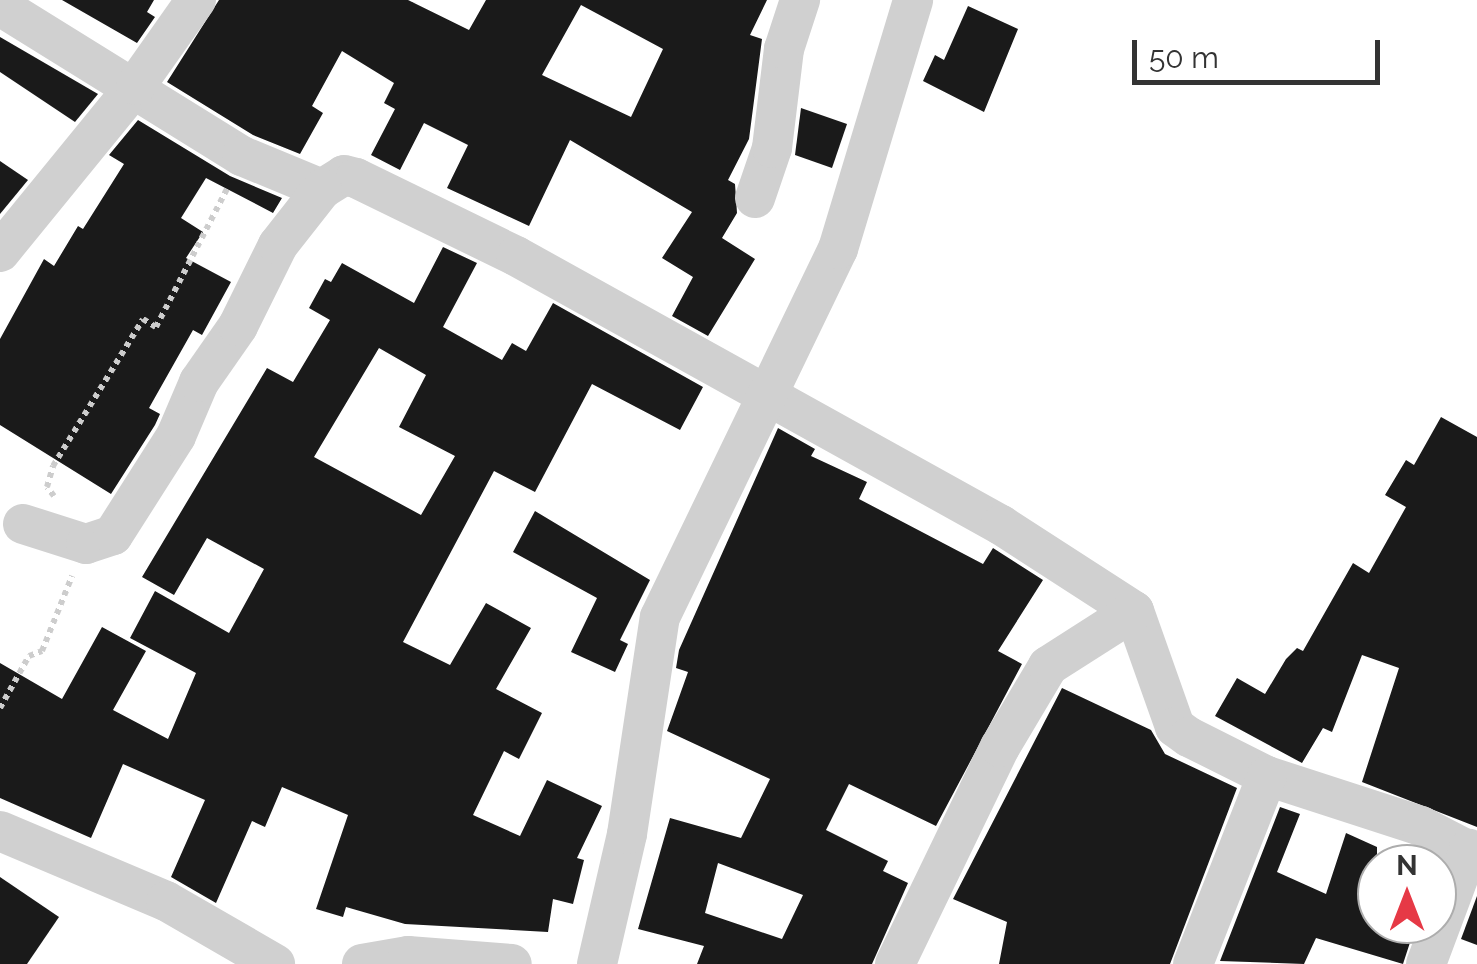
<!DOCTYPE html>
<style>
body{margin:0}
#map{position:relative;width:1477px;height:964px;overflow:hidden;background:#fff;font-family:Raleway,sans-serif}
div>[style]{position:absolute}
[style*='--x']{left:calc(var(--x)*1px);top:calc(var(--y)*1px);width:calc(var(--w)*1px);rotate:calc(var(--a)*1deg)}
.building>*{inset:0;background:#1a1a1a}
.path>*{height:6px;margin-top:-3px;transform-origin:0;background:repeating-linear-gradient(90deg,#cdcdcd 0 5px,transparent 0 10px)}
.minor>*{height:40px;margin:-20px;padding:0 20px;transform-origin:20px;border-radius:20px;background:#d0d0d0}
span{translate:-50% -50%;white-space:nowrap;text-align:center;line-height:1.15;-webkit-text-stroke:10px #fff;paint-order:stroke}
.north{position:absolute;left:1357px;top:844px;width:100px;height:100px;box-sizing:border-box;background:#fff;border:2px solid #adadad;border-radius:50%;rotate:0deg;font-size:28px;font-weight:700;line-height:40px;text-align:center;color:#333}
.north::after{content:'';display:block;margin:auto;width:35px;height:45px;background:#e63946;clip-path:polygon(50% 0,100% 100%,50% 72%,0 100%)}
.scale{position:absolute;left:1132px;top:40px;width:248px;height:45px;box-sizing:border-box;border:5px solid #333;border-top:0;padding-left:12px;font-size:30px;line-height:35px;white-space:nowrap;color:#333;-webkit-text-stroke:8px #fff;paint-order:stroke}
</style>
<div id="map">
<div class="building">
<i style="clip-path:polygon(62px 0,154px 0,147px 12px,155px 17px,137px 43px)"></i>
<i style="clip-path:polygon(evenodd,219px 0,408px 0,469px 30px,486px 0,767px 0,750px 35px,762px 39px,749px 139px,728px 180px,735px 184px,737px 213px,722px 238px,755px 259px,708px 336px,672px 316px,693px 277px,662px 258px,692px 212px,570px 140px,529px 226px,447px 188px,468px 145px,424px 123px,400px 170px,371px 155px,395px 109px,384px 103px,394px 83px,342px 51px,312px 106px,323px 113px,300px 154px,253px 135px,167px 82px,219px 0,581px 5px,663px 49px,631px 117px,542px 75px,581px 5px)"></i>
<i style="clip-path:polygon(968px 6px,1018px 29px,984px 112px,923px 81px,935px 55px,944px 60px)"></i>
<i style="clip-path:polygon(0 37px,98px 94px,75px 122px,0 72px)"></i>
<i style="clip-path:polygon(801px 108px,847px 124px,832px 168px,795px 155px)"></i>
<i style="clip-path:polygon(138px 120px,230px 176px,282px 198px,273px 213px,206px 178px,181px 218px,203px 232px,186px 258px,231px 282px,202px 335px,193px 330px,149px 408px,160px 414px,155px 425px,111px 494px,0 425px,0 339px,44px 259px,54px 266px,78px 226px,83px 229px,124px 164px,109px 155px)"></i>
<i style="clip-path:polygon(0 161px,28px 180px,0 214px)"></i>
<i style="clip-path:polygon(evenodd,443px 247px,477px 263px,443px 327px,502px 360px,512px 343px,526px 351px,553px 303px,703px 387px,680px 430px,592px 384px,535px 492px,494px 471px,403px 642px,450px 665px,486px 603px,531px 628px,496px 689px,542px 713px,519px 759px,504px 751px,473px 815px,520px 836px,547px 780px,602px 806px,577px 858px,584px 860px,573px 904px,553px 899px,548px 932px,405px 924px,346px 907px,343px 917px,316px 909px,348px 815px,282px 787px,265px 827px,252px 821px,216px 903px,171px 877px,205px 800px,123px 764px,91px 838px,0 798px,0 663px,62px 699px,102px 627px,146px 651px,113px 710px,168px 739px,196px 673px,130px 638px,155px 591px,229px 633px,264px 569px,207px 538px,174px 595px,142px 577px,267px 368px,293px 382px,330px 320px,309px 308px,325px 279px,331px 282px,342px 263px,414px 303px,443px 247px,379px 348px,426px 375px,399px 427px,455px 456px,421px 515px,314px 457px,379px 348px)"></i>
<i style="clip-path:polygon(1441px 417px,1477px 437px,1477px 827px,1362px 782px,1399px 668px,1362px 655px,1332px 732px,1323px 728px,1302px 763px,1215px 716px,1237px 678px,1265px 694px,1286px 659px,1297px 648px,1303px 651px,1353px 563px,1369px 573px,1406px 507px,1385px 495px,1406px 460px,1414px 465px)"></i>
<i style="clip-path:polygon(evenodd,778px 428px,815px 449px,811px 456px,867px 482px,859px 499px,983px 564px,993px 548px,1043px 580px,998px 651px,1022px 664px,936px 826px,849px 784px,826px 830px,888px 861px,883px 871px,908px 883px,872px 964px,697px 964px,704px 946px,638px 929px,670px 818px,741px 838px,770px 779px,667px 731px,688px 672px,676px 668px,679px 650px,778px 428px,718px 863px,803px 895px,782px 939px,705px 913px,718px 863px)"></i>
<i style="clip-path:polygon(535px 511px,650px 580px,620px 640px,628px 644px,615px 672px,571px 652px,597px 598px,513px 552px)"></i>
<i style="clip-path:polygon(1062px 688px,1151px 730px,1165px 754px,1237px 788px,1170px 964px,999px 964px,1007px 922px,953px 899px)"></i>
<i style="clip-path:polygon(1280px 807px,1300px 814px,1277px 872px,1326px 894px,1346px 833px,1377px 847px,1377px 924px,1416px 924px,1403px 964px,1316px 938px,1304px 964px,1220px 961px)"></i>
<i style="clip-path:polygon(0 877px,59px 917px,27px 964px,0 964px)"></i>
<i style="clip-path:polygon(1477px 896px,1477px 945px,1461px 939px)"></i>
</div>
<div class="path">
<i style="--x:54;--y:496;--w:11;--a:-128"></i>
<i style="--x:47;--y:487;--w:22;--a:-74"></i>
<i style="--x:53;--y:466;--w:172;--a:-58.5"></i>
<i style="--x:143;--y:319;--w:15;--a:32"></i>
<i style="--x:156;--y:327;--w:157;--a:-62.8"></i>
<i style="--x:0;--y:708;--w:60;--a:-60.9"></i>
<i style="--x:29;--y:656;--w:14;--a:-21"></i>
<i style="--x:42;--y:651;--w:81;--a:-68.2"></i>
</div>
<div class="minor">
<i style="--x:0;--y:6;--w:285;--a:31.8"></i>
<i style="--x:242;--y:156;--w:87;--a:22.4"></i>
<i style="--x:322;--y:189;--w:26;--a:-32"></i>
<i style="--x:344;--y:175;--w:12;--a:14"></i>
<i style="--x:356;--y:178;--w:178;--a:26"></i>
<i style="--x:516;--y:256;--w:555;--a:29.01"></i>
<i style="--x:1001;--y:525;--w:158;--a:32.9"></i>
<i style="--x:1134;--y:611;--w:123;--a:70.5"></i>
<i style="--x:1175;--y:727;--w:17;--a:36"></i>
<i style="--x:1189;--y:737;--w:87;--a:26.6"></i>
<i style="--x:1267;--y:776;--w:162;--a:18"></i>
<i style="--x:1421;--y:826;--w:63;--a:27.4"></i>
<i style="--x:755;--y:198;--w:53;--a:-71.2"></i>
<i style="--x:772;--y:148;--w:100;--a:-83.1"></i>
<i style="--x:784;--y:49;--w:52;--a:-71.9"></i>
<i style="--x:0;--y:252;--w:215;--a:-50.8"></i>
<i style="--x:136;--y:85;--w:104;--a:-54.8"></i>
<i style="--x:23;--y:524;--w:66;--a:17.6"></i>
<i style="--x:86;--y:544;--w:28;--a:-18"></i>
<i style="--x:113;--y:535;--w:117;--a:-57.5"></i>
<i style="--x:176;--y:436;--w:59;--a:-66.9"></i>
<i style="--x:199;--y:382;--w:68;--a:-55.1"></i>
<i style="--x:238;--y:326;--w:90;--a:-63.7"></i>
<i style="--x:278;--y:245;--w:71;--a:-51.8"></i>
<i style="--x:0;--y:831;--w:180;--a:22.9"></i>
<i style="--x:166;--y:901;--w:126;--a:30"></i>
<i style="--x:362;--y:964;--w:47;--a:-9.9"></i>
<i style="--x:408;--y:956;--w:104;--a:4.4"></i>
<i style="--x:597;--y:964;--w:133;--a:-77"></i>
<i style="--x:627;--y:834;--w:219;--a:-81.4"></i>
<i style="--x:660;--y:617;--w:409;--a:-64.2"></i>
<i style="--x:838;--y:249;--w:260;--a:-73.2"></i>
<i style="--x:895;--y:964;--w:241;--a:-64.2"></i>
<i style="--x:1000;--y:747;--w:94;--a:-59.3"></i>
<i style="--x:1048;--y:666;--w:102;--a:-32.6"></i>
<i style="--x:1193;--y:964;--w:202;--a:-68.5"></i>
<i style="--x:1426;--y:964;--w:123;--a:-69.5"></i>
</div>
<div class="north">N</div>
<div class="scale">50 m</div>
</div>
